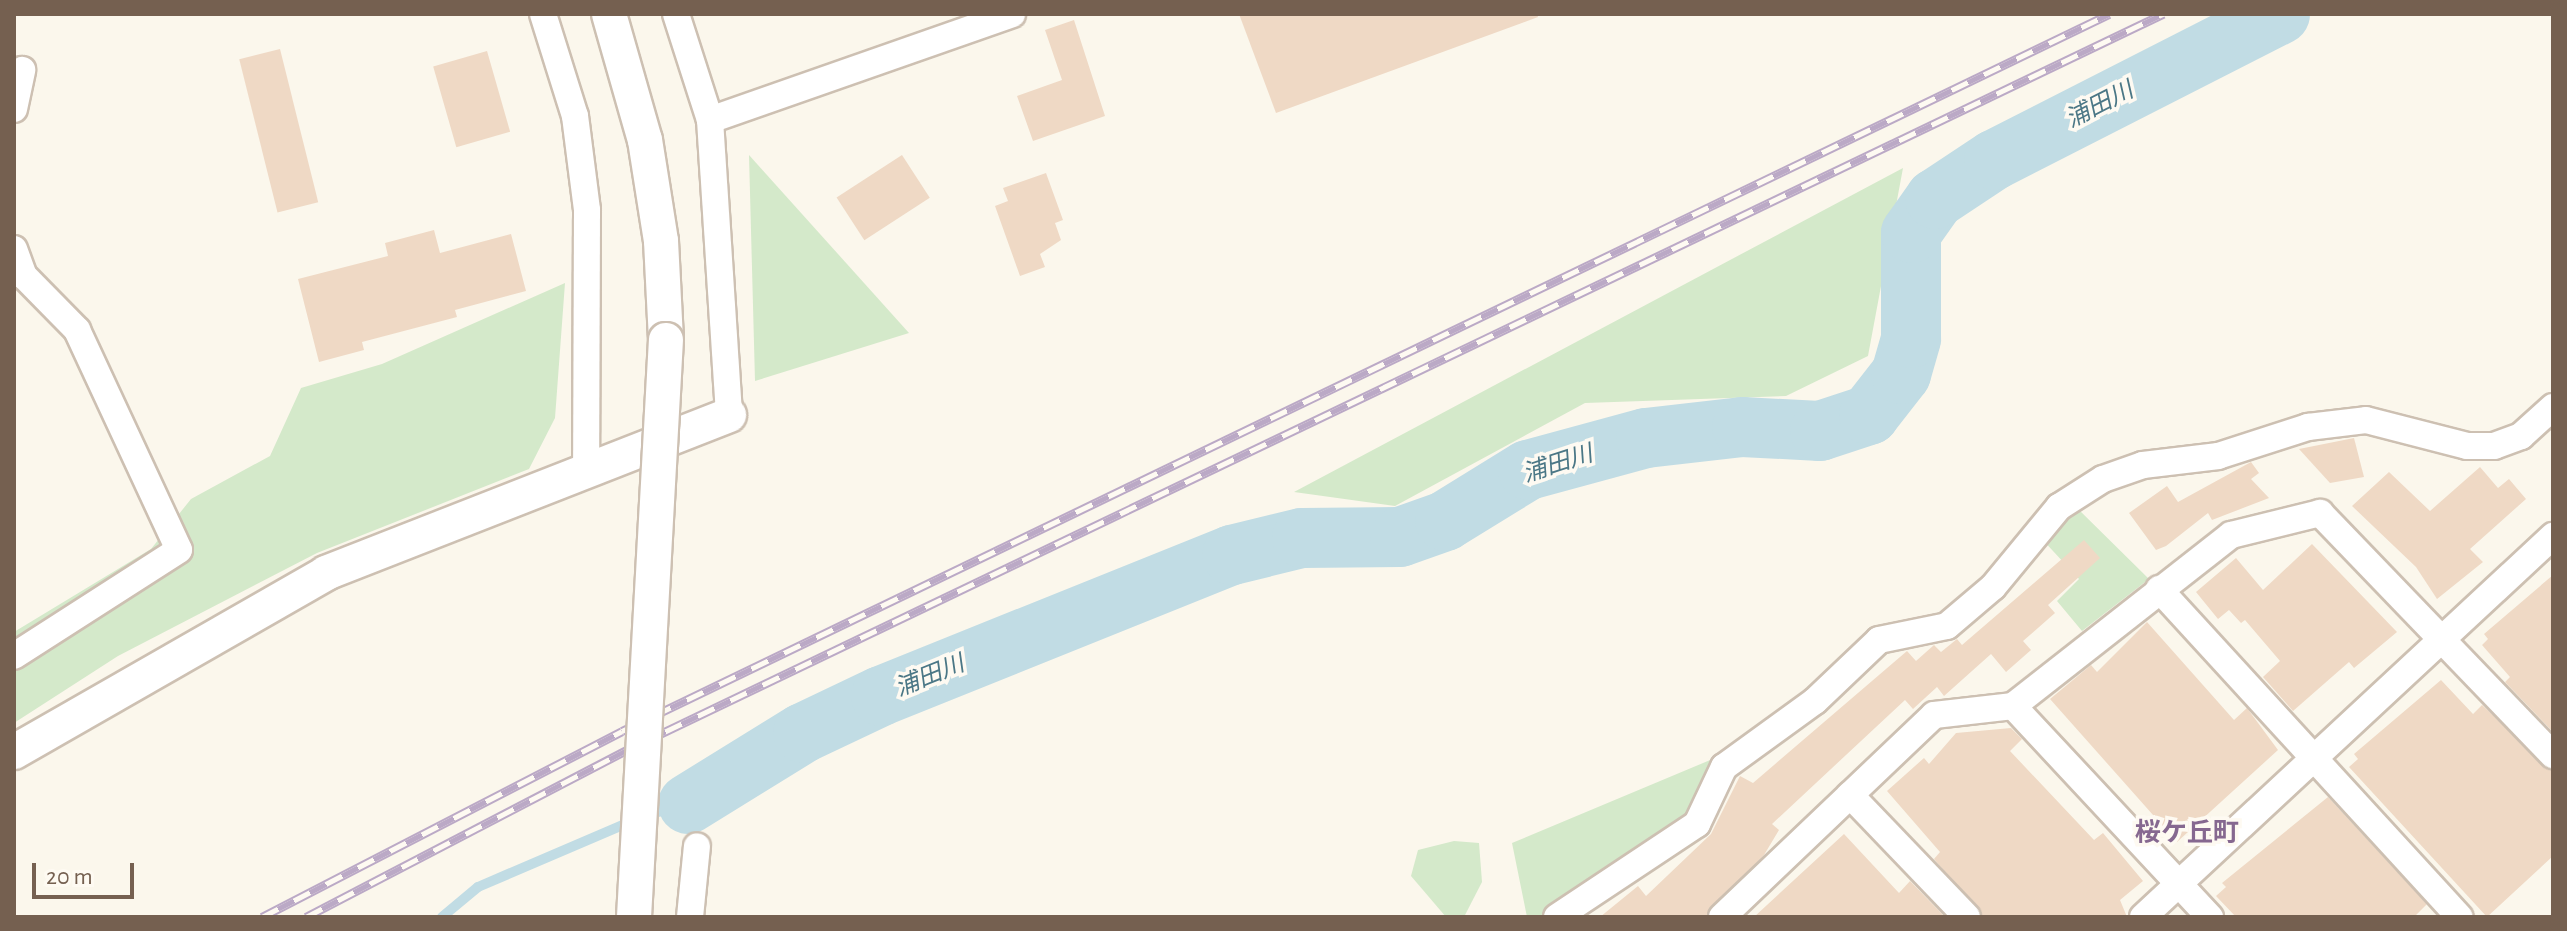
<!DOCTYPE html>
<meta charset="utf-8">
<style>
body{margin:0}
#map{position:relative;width:2567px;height:931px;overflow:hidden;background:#fbf7ec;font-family:"Alegreya Sans","Noto Sans JP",sans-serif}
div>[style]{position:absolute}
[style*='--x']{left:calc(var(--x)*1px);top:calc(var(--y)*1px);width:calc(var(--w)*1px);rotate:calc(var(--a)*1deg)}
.green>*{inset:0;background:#d4e9ca}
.stream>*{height:10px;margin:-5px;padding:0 5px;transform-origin:5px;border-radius:5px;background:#c1dce4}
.river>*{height:60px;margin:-30px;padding:0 30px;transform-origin:30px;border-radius:30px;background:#c1dce4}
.building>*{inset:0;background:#efd9c5;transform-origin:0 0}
.roads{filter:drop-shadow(2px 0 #cdc0b2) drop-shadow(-2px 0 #cdc0b2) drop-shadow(0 2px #cdc0b2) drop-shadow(0 -2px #cdc0b2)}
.minor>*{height:26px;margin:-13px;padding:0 13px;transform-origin:13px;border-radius:13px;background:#fff}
.tertiary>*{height:34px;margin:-17px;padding:0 17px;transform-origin:17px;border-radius:17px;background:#fff}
.rail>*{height:9px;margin-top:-4.5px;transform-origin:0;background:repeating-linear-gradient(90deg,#fefaf2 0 18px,#bba9c6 0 36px);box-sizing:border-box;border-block:2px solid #bba9c6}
.bridges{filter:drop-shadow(2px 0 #cdc0b2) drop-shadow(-2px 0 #cdc0b2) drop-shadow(0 2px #cdc0b2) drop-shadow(0 -2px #cdc0b2)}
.tertiary-bridge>*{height:34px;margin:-17px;padding:0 17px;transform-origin:17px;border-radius:17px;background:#fff}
span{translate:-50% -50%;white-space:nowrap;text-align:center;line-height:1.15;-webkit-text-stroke:7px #fefaf2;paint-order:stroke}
.water-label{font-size:24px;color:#4b7786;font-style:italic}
.quarter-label{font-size:26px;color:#866890;font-weight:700}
.frame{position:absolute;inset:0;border:16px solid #756050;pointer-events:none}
.scale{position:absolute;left:32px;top:863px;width:102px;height:36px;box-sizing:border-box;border:4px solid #756050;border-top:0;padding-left:10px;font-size:24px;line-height:28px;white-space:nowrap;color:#756050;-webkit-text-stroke:6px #fefaf2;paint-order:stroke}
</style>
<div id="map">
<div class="green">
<i style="clip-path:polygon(749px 155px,909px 333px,755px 381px)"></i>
<i style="clip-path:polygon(1903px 168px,1868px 356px,1786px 396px,1585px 403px,1395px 506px,1294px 492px)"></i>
<i style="clip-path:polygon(565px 283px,555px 418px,529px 469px,317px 553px,118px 656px,14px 723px,14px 632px,151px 549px,191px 499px,270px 456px,301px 388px,382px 364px)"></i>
<i style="clip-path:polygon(2075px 506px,2149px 579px,2082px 631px,2057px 601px,2079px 579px,2040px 537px)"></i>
<i style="clip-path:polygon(1715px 758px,1684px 820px,1584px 881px,1542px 917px,1527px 917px,1512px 843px)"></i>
<i style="clip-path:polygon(1454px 841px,1479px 843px,1482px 882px,1464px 917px,1446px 917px,1411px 876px,1418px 850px)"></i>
</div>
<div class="stream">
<i style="--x:647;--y:815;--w:42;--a:-15"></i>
<i style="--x:442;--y:917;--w:47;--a:-39.8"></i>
<i style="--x:478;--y:887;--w:168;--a:-23.2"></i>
</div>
<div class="river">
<i style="--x:688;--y:804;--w:135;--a:-31.7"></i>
<i style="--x:803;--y:733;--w:86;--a:-25.4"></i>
<i style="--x:881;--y:696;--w:378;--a:-21.9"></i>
<i style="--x:1232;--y:555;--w:72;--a:-13.7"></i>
<i style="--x:1302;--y:538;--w:98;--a:-0.6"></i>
<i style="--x:1400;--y:537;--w:48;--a:-19.6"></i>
<i style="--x:1445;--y:521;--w:97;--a:-31.6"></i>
<i style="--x:1528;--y:470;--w:122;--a:-15.2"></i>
<i style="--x:1646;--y:438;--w:97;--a:-6.5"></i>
<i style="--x:1742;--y:427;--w:78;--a:2.9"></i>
<i style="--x:1820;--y:431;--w:52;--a:-18.1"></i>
<i style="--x:1869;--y:415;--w:52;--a:-52"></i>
<i style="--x:1901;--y:374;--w:37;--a:-74"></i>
<i style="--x:1911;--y:338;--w:105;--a:-90"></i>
<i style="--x:1911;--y:233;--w:42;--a:-54.8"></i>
<i style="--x:1935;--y:199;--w:71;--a:-33.5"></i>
<i style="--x:1994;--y:160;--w:321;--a:-27"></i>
</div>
<div class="building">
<i style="clip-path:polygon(1239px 14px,1537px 14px,1538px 17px,1276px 113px)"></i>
<i style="clip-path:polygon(1074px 20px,1105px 116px,1033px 141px,1017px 96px,1062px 80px,1045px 30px)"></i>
<i style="left:280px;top:49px;width:158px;height:42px;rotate:76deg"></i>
<i style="left:487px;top:51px;width:84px;height:56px;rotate:74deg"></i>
<i style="left:902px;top:155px;width:51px;height:78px;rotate:57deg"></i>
<i style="clip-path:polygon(1046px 173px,1063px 220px,1055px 223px,1061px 240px,1040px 254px,1045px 267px,1020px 276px,995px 206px,1008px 201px,1003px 188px)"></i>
<i style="clip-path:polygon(434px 230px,440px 253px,511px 234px,526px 291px,455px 310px,457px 317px,362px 342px,364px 350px,319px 362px,298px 279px,388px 256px,385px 243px)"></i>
<i style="clip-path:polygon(2354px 438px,2364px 477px,2330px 483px,2299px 449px)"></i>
<i style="clip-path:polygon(2251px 462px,2259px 473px,2251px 479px,2269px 498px,2212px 520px,2208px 513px,2166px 546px,2156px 550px,2129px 513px,2167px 486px,2178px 502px)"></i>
<i style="clip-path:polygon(2480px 467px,2498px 488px,2509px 479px,2526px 499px,2470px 549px,2483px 562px,2437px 599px,2416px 567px,2352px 506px,2389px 472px,2430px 511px)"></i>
<i style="clip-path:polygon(2084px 540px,2100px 558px,2048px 605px,2055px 613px,2023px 641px,2031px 650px,2006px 672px,1991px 654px,1944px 696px,1937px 687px,1913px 709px,1905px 700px,1772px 824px,1779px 830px,1764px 855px,1706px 917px,1600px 917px,1638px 886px,1646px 896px,1711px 834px,1740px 776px,1753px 783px,1907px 651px,1916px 661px,1934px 645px,1941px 652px,1957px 639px,1962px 645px)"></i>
<i style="clip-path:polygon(2312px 544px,2397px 632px,2354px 668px,2349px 662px,2293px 711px,2263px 677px,2280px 661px,2245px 620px,2241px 623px,2229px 610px,2218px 619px,2196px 592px,2236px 558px,2263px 590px)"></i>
<i style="clip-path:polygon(2553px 575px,2553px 732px,2505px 682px,2510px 677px,2482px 645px,2488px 639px,2484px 634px)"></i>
<i style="clip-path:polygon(2147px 622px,2234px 720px,2247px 708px,2278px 750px,2177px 842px,2050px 699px,2091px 665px,2097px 672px)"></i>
<i style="clip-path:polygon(2441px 680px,2473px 714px,2482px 705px,2553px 771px,2553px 856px,2487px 917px,2349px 767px,2358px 759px,2354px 754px)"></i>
<i style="clip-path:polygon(2011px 728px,2022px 739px,2010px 751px,2094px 840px,2103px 833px,2143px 881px,2120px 900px,2127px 917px,1983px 917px,1934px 859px,1940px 852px,1887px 791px,1924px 758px,1929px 764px,1956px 733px)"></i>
<i style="clip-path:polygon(2328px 797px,2427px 904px,2414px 917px,2236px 917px,2216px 896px,2226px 887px,2222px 883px)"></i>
<i style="clip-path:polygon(1844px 834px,1899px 893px,1910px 881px,1945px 917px,1754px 917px)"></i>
</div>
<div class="roads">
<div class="minor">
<i style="--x:543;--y:14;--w:107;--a:72.6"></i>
<i style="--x:575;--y:116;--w:95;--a:82.7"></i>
<i style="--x:587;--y:210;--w:260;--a:90.2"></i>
<i style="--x:676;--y:14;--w:111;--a:72.2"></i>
<i style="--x:710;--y:120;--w:296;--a:86.3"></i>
<i style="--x:14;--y:109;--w:40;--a:-78"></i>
<i style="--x:710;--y:120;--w:320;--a:-19.3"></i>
<i style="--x:14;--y:249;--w:29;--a:70"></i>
<i style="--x:24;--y:276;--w:76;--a:45.5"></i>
<i style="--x:77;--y:330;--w:242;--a:65.1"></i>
<i style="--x:179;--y:550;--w:196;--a:147.3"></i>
<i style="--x:2159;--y:589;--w:445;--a:47.5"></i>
<i style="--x:2013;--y:706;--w:277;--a:-38.1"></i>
<i style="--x:2231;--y:535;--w:92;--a:-13.9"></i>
<i style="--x:2320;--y:513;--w:336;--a:46.1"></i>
<i style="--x:1850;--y:795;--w:169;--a:46.2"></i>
<i style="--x:690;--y:917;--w:71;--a:-84.4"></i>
<i style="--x:1557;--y:917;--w:168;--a:-33.6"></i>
<i style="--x:1697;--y:824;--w:63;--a:-64.7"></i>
<i style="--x:1724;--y:767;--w:112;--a:-36"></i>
<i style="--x:1815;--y:701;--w:88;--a:-43.6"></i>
<i style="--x:1879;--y:640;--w:69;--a:-11.6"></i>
<i style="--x:1947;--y:626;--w:60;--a:-40.3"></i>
<i style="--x:1993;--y:587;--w:104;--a:-50.5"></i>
<i style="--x:2059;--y:507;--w:52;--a:-32.5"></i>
<i style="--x:2103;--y:479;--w:42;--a:-19.3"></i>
<i style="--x:2143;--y:465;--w:76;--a:-6.8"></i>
<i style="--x:2218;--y:456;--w:95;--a:-17.9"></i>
<i style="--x:2308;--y:427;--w:58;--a:-6.9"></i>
<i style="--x:2366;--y:420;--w:104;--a:14.4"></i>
<i style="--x:2467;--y:446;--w:27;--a:0"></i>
<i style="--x:2494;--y:446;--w:29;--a:-20"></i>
<i style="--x:2521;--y:436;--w:43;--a:-42.2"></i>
<i style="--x:1722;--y:917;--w:293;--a:-43.6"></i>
<i style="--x:1934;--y:715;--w:80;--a:-6.5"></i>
<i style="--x:2013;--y:706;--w:289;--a:47"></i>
<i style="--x:2143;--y:917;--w:560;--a:-42.9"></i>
</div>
<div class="tertiary">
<i style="--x:609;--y:14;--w:131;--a:74.1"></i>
<i style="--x:645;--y:140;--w:102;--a:81"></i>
<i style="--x:661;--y:241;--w:99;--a:87.1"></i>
<i style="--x:14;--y:752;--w:360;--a:-29.8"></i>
<i style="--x:326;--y:573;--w:433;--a:-21.4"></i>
</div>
</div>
<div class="rail">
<i style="--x:262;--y:917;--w:405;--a:-27.3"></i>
<i style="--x:622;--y:731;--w:1651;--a:-25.74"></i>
<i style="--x:306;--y:917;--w:369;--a:-27.5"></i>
<i style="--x:633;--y:747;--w:1697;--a:-25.6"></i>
</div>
<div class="bridges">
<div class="tertiary-bridge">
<i style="--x:634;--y:917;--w:578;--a:-86.83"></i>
</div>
</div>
<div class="water-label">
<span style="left:2100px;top:106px;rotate:-27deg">浦田川</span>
<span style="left:1558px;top:465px;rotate:-18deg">浦田川</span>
<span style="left:930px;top:677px;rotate:-22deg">浦田川</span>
</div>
<div class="quarter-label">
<span style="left:2187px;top:834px">桜ケ丘町</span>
</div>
<div class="frame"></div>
<div class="scale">20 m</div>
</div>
